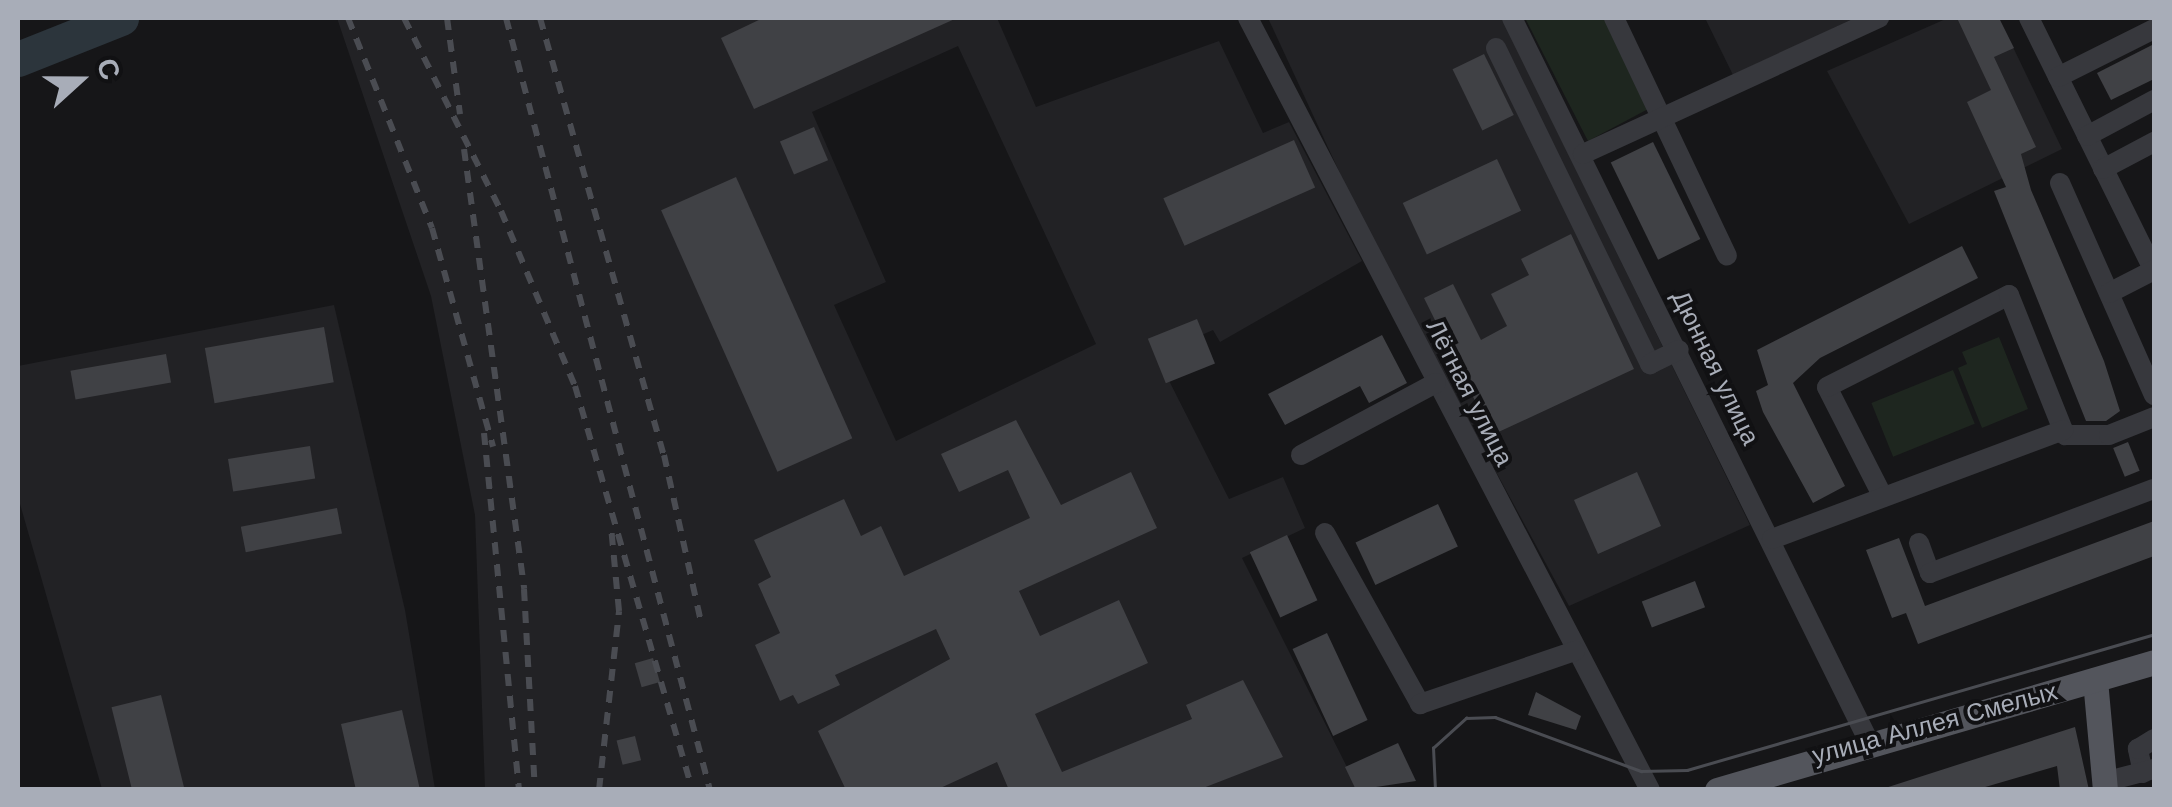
<!DOCTYPE html>
<meta charset="utf-8">
<style>
body{margin:0}
#map{position:relative;width:2172px;height:807px;overflow:hidden;background:#161618;font-family:"Work Sans",sans-serif}
div>[style]{position:absolute}
[style*='--x']{left:calc(var(--x)*1px);top:calc(var(--y)*1px);width:calc(var(--w)*1px);rotate:calc(var(--a)*1deg)}
.built>*{inset:0;background:#222225}
.green>*{inset:0;background:#1e261f;transform-origin:0 0}
.river>*{height:35px;margin:-17.5px;padding:0 17.5px;transform-origin:17.5px;border-radius:17.5px;background:#2c353c}
.building>*{inset:0;background:#404145;transform-origin:0 0}
.minor>*{height:20px;margin:-10px;padding:0 10px;transform-origin:10px;border-radius:10px;background:#37383d}
.major>*{height:25px;margin:-12.5px;padding:0 12.5px;transform-origin:12.5px;border-radius:12.5px;background:#53555c}
.tram>*{height:2.5px;margin:-1.25px;padding:0 1.25px;transform-origin:1.25px;border-radius:1.25px;background:#4a4c52}
.rail>*{height:6px;margin-top:-3px;transform-origin:0;background:repeating-linear-gradient(90deg,#4a4c52 0 12px,transparent 0 22px)}
span{translate:-50% -50%;white-space:nowrap;text-align:center;line-height:1.15;-webkit-text-stroke:8px #111113;paint-order:stroke}
.street-label{font-size:25px;color:#a8adb8}
.frame{position:absolute;inset:0;border:20px solid #a8adb8;pointer-events:none}
.north{position:absolute;left:30px;top:30px;width:100px;height:100px;-webkit-text-stroke:8px #111113;paint-order:stroke;rotate:69deg;font-size:28px;font-weight:700;line-height:40px;text-align:center;color:#a8adb8}
.north::after{content:'';display:block;margin:auto;width:35px;height:45px;background:#a8adb8;clip-path:polygon(50% 0,100% 100%,50% 72%,0 100%)}
</style>
<div id="map">
<div class="built">
<i style="clip-path:polygon(evenodd,337px 18px,997px 18px,1036px 107px,1219px 41px,1263px 133px,1289px 122px,1362px 261px,1220px 342px,1213px 330px,1156px 355px,1229px 499px,1283px 477px,1305px 528px,1242px 558px,1358px 789px,485px 789px,475px 515px,431px 296px,337px 18px,958px 46px,1096px 344px,896px 441px,834px 305px,886px 282px,812px 112px,958px 46px)"></i>
<i style="clip-path:polygon(1268px 18px,1502px 18px,1750px 525px,1569px 606px,1376px 251px)"></i>
<i style="clip-path:polygon(1705px 18px,1855px 18px,1733px 75px)"></i>
<i style="clip-path:polygon(1948px 18px,1999px 18px,2062px 149px,1909px 224px,1827px 71px)"></i>
<i style="clip-path:polygon(334px 305px,405px 610px,435px 789px,102px 789px,18px 497px,18px 366px)"></i>
</div>
<div class="green">
<i style="clip-path:polygon(1525px 18px,1608px 18px,1650px 108px,1588px 141px)"></i>
<i style="clip-path:polygon(1999px 337px,2028px 409px,1982px 428px,1958px 368px,1967px 364px,1962px 352px)"></i>
<i style="left:1953px;top:370px;width:58px;height:88px;rotate:68deg"></i>
</div>
<div class="river">
<i style="--x:18;--y:59;--w:111;--a:-21.7"></i>
</div>
<div class="building">
<i style="clip-path:polygon(763px 18px,957px 18px,754px 109px,721px 38px)"></i>
<i style="clip-path:polygon(1957px 18px,1999px 18px,2014px 48px,1994px 57px,2036px 147px,2021px 154px,2031px 190px,2104px 361px,2120px 411px,2106px 421px,2086px 421px,1994px 191px,2006px 187px,1967px 102px,1991px 90px)"></i>
<i style="clip-path:polygon(2154px 44px,2154px 79px,2111px 100px,2097px 73px)"></i>
<i style="left:1484px;top:54px;width:68px;height:35px;rotate:64deg"></i>
<i style="left:814px;top:127px;width:36px;height:37px;rotate:67deg"></i>
<i style="left:1294px;top:140px;width:52px;height:143px;rotate:66deg"></i>
<i style="left:1653px;top:142px;width:108px;height:47px;rotate:64deg"></i>
<i style="left:1497px;top:159px;width:57px;height:104px;rotate:65deg"></i>
<i style="left:736px;top:177px;width:286px;height:82px;rotate:66deg"></i>
<i style="clip-path:polygon(1571px 234px,1634px 369px,1492px 435px,1424px 298px,1453px 284px,1481px 340px,1507px 326px,1491px 294px,1529px 275px,1521px 259px)"></i>
<i style="clip-path:polygon(1962px 246px,1978px 278px,1820px 358px,1793px 383px,1845px 486px,1813px 503px,1763px 412px,1756px 391px,1768px 385px,1757px 350px)"></i>
<i style="left:1197px;top:319px;width:48px;height:53px;rotate:68deg"></i>
<i style="left:324px;top:327px;width:56px;height:121px;rotate:80deg"></i>
<i style="clip-path:polygon(1382px 335px,1407px 383px,1369px 403px,1360px 386px,1285px 425px,1268px 394px)"></i>
<i style="left:166px;top:354px;width:29px;height:97px;rotate:80deg"></i>
<i style="clip-path:polygon(1016px 420px,1061px 505px,1131px 472px,1157px 528px,1019px 591px,1040px 636px,1119px 600px,1148px 663px,1035px 714px,1062px 772px,1192px 719px,1186px 705px,1243px 680px,1283px 757px,1198px 790px,1009px 790px,997px 762px,936px 790px,846px 790px,818px 731px,950px 659px,936px 629px,835px 675px,840px 685px,798px 704px,793px 695px,780px 701px,755px 645px,780px 633px,758px 584px,771px 577px,754px 540px,844px 499px,861px 536px,881px 526px,904px 576px,1030px 518px,1008px 470px,959px 492px,941px 454px)"></i>
<i style="left:2128px;top:442px;width:31px;height:16px;rotate:68deg"></i>
<i style="left:310px;top:446px;width:33px;height:83px;rotate:81deg"></i>
<i style="left:1637px;top:472px;width:59px;height:69px;rotate:66deg"></i>
<i style="left:1438px;top:504px;width:47px;height:91px;rotate:65deg"></i>
<i style="left:337px;top:508px;width:26px;height:98px;rotate:79deg"></i>
<i style="clip-path:polygon(2154px 521px,2154px 556px,1918px 644px,1906px 613px,1892px 618px,1866px 550px,1899px 538px,1925px 606px)"></i>
<i style="left:1287px;top:535px;width:72px;height:41px;rotate:65deg"></i>
<i style="left:1695px;top:581px;width:28px;height:57px;rotate:69deg"></i>
<i style="left:1327px;top:633px;width:96px;height:38px;rotate:65deg"></i>
<i style="left:653px;top:658px;width:25px;height:19px;rotate:74deg"></i>
<i style="clip-path:polygon(1536px 692px,1581px 716px,1576px 730px,1528px 715px)"></i>
<i style="left:161px;top:695px;width:98px;height:51px;rotate:76deg"></i>
<i style="clip-path:polygon(402px 710px,420px 790px,356px 790px,341px 724px)"></i>
<i style="clip-path:polygon(2075px 727px,2089px 790px,2060px 790px,2057px 766px,1975px 790px,1879px 790px)"></i>
<i style="left:635px;top:736px;width:25px;height:19px;rotate:76deg"></i>
<i style="clip-path:polygon(1398px 743px,1416px 781px,1356px 790px,1345px 767px)"></i>
</div>
<div class="minor">
<i style="--x:1248;--y:18;--w:870;--a:62.49"></i>
<i style="--x:1512;--y:18;--w:807;--a:63.75"></i>
<i style="--x:1614;--y:18;--w:263;--a:64.6"></i>
<i style="--x:2029;--y:18;--w:282;--a:63.7"></i>
<i style="--x:1496;--y:48;--w:352;--a:64"></i>
<i style="--x:1650;--y:364;--w:32;--a:-26"></i>
<i style="--x:2058;--y:77;--w:107;--a:-26.6"></i>
<i style="--x:2087;--y:136;--w:76;--a:-28.2"></i>
<i style="--x:1583;--y:154;--w:326;--a:-24.7"></i>
<i style="--x:2103;--y:169;--w:58;--a:-27.9"></i>
<i style="--x:2060;--y:183;--w:232;--a:66.1"></i>
<i style="--x:2109;--y:293;--w:51;--a:-27.1"></i>
<i style="--x:1301;--y:455;--w:153;--a:-28.1"></i>
<i style="--x:1883;--y:497;--w:123;--a:-117"></i>
<i style="--x:1827;--y:387;--w:204;--a:-26.8"></i>
<i style="--x:2009;--y:295;--w:151;--a:68.2"></i>
<i style="--x:2065;--y:435;--w:44;--a:0"></i>
<i style="--x:2109;--y:435;--w:48;--a:-21.8"></i>
<i style="--x:1325;--y:533;--w:196;--a:60.9"></i>
<i style="--x:1420;--y:704;--w:164;--a:-18.9"></i>
<i style="--x:1772;--y:539;--w:311;--a:-20.5"></i>
<i style="--x:1919;--y:543;--w:32;--a:70"></i>
<i style="--x:1930;--y:573;--w:239;--a:-20.6"></i>
<i style="--x:2143;--y:773;--w:25;--a:-102"></i>
<i style="--x:2138;--y:749;--w:19;--a:-32"></i>
<i style="--x:2104;--y:782;--w:52;--a:-14.6"></i>
</div>
<div class="major">
<i style="--x:2095;--y:680;--w:110;--a:84.8"></i>
<i style="--x:1717;--y:790;--w:455;--a:-16.3"></i>
</div>
<div class="tram">
<i style="--x:1435;--y:790;--w:42;--a:-92.7"></i>
<i style="--x:1433;--y:748;--w:45;--a:-42.3"></i>
<i style="--x:1466;--y:718;--w:29;--a:-2"></i>
<i style="--x:1495;--y:717;--w:156;--a:20.3"></i>
<i style="--x:1641;--y:771;--w:46;--a:-1.2"></i>
<i style="--x:1687;--y:770;--w:486;--a:-16.2"></i>
</div>
<div class="rail">
<i style="--x:348;--y:18;--w:226;--a:68.2"></i>
<i style="--x:432;--y:228;--w:227;--a:74.4"></i>
<i style="--x:404;--y:18;--w:216;--a:63.3"></i>
<i style="--x:501;--y:211;--w:190;--a:67.1"></i>
<i style="--x:575;--y:386;--w:421;--a:73.8"></i>
<i style="--x:447;--y:18;--w:97;--a:82.3"></i>
<i style="--x:506;--y:18;--w:798;--a:75.2"></i>
<i style="--x:540;--y:18;--w:454;--a:74.2"></i>
<i style="--x:664;--y:455;--w:167;--a:77.5"></i>
<i style="--x:464;--y:149;--w:444;--a:82.2"></i>
<i style="--x:524;--y:589;--w:201;--a:86.9"></i>
<i style="--x:484;--y:433;--w:359;--a:84.4"></i>
<i style="--x:599;--y:790;--w:180;--a:-83.6"></i>
<i style="--x:619;--y:611;--w:84;--a:-95.4"></i>
</div>
<div class="street-label">
<span style="left:1715px;top:368px;rotate:64deg">Дюнная улица</span>
<span style="left:1469px;top:393px;rotate:63deg">Лётная улица</span>
<span style="left:1935px;top:724px;rotate:-15deg">улица Аллея Смелых</span>
</div>
<div class="frame"></div>
<div class="north">С</div>
</div>
